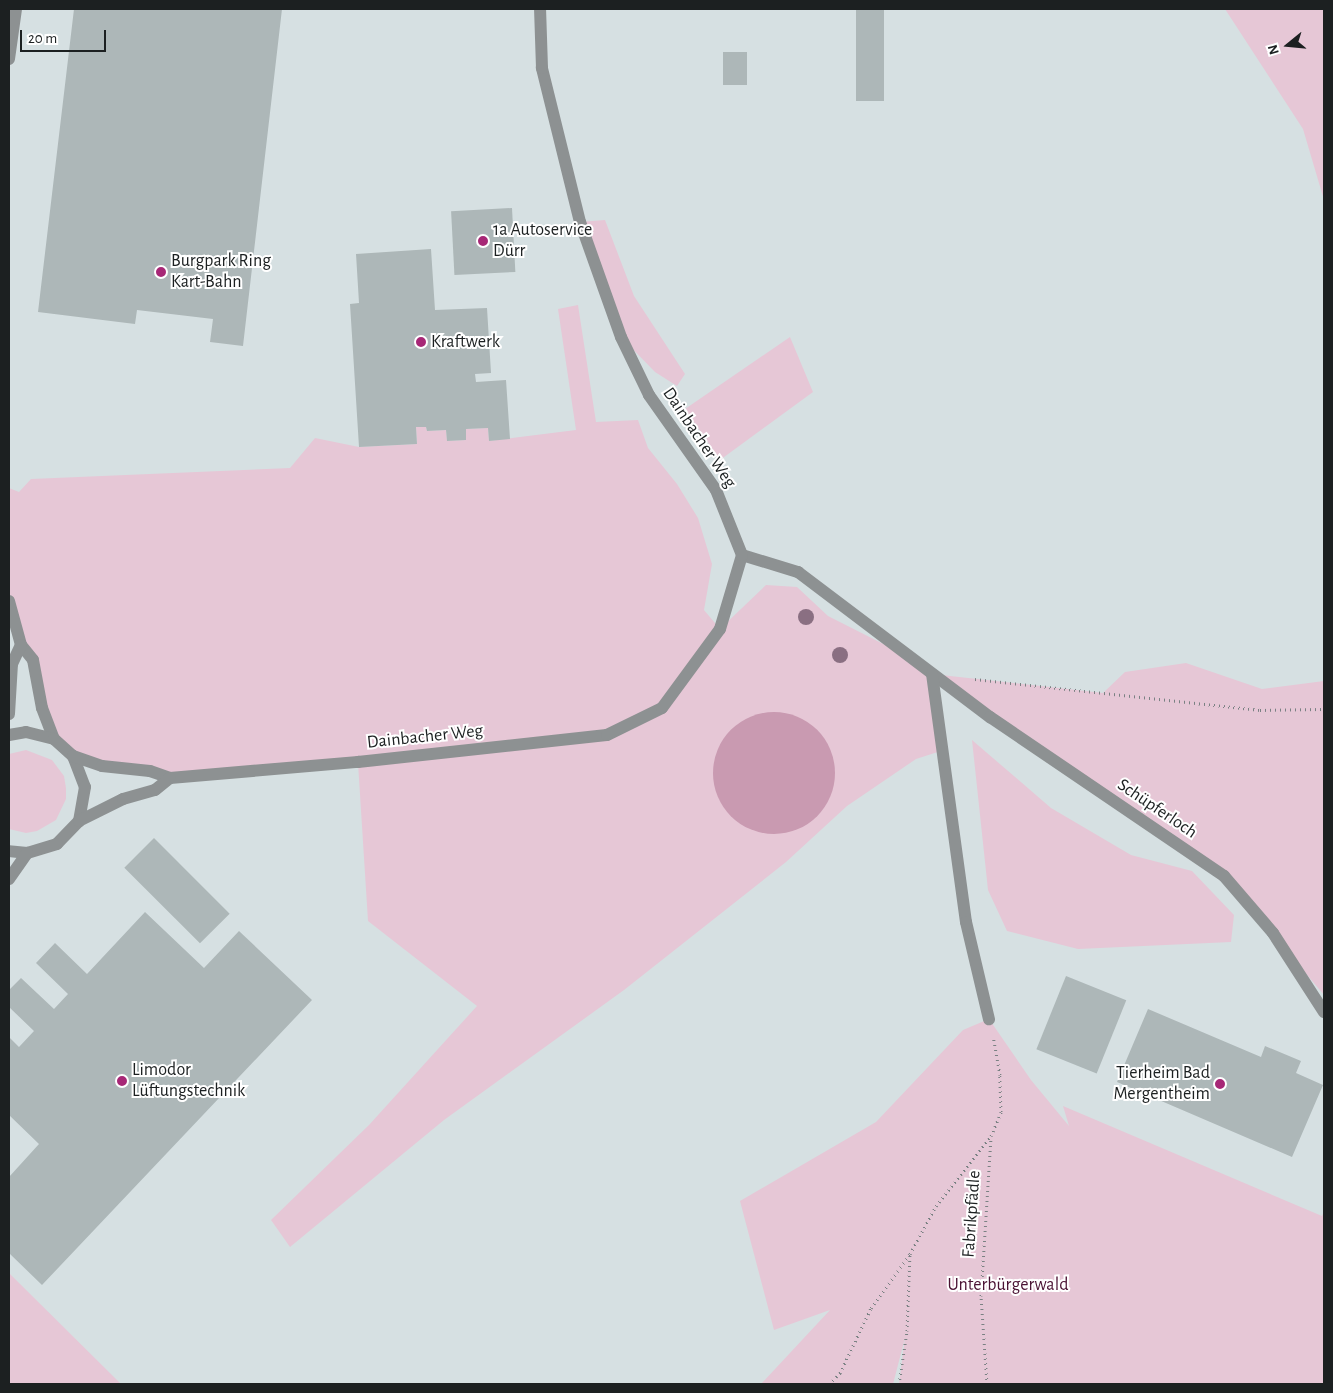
<!DOCTYPE html>
<meta charset="utf-8">
<style>
body{margin:0}
#map{position:relative;width:1333px;height:1393px;overflow:hidden;background:#d6e0e2;font-family:"Alegreya Sans",sans-serif}
div>[style]{position:absolute}
[style*='--x']{left:calc(var(--x)*1px);top:calc(var(--y)*1px);width:calc(var(--w)*1px);rotate:calc(var(--a)*1deg)}
.green>*{inset:0;background:#e6c7d6}
.water>*{inset:0;background:#c99ab1}
.round{border-radius:50%}
.building>*{inset:0;background:#adb7b8;transform-origin:0 0}
.path>*{height:3px;margin-top:-1.5px;transform-origin:0;background:repeating-linear-gradient(90deg,#7a8183 0 1px,transparent 0 5px)}
.minor>*{height:12px;margin:-6px;padding:0 6px;transform-origin:6px;border-radius:6px;background:#8d9192}
.trees>*{width:16px;height:16px;margin:-8px;border-radius:50%;background:#8a6f82}
.dots>*{width:14px;height:14px;translate:-50% -50%;box-sizing:border-box;border:2px solid #fff;border-radius:50%}
span{translate:-50% -50%;white-space:nowrap;text-align:center;line-height:1.15;-webkit-text-stroke:4px #fff;paint-order:stroke}
.poi-label{font-size:18px;color:#1c2021}
.left{translate:0 -50%;text-align:left}
.right{translate:-100% -50%;text-align:right}
.street-label{font-size:18px;color:#1c2021}
.park-label{font-size:18px;color:#4b1334}
.frame{position:absolute;inset:0;border:10px solid #1c2021;pointer-events:none}
.north{position:absolute;left:1263px;top:20px;width:50px;height:50px;-webkit-text-stroke:4px #fff;paint-order:stroke;rotate:253deg;font-size:14px;font-weight:700;line-height:20px;text-align:center;color:#1c2021}
.north::after{content:'';display:block;margin:auto;width:18px;height:22px;background:#1c2021;clip-path:polygon(50% 0,100% 100%,50% 72%,0 100%)}
.scale{position:absolute;left:20px;top:30px;width:86px;height:22px;box-sizing:border-box;border:2px solid #1c2021;border-top:0;padding-left:6px;font-size:15px;line-height:18px;white-space:nowrap;color:#1c2021;-webkit-text-stroke:4px #fff;paint-order:stroke}
</style>
<div id="map">
<div class="green">
<i style="clip-path:polygon(1225px 9px,1324px 9px,1324px 200px,1303px 129px)"></i>
<i style="clip-path:polygon(605px 220px,634px 296px,685px 374px,677px 386px,655px 372px,621px 337px,580px 222px)"></i>
<i style="clip-path:polygon(578px 305px,596px 422px,638px 420px,648px 448px,677px 484px,698px 518px,712px 564px,704px 610px,720px 629px,766px 585px,797px 587px,828px 616px,905px 655px,932px 674px,1103px 693px,1125px 672px,1186px 663px,1262px 689px,1324px 681px,1324px 995px,1224px 876px,932px 675px,944px 750px,916px 759px,847px 806px,786px 862px,624px 990px,444px 1120px,290px 1247px,271px 1220px,369px 1125px,477px 1006px,368px 921px,358px 763px,170px 778px,102px 766px,54px 739px,9px 601px,9px 488px,19px 492px,31px 479px,290px 468px,315px 438px,359px 447px,417px 444px,416px 427px,426px 427px,427px 431px,446px 430px,447px 441px,466px 440px,466px 429px,488px 428px,489px 441px,576px 430px,558px 309px)"></i>
<i style="clip-path:polygon(790px 337px,813px 392px,720px 460px,685px 409px)"></i>
<i style="clip-path:polygon(972px 740px,1051px 808px,1131px 855px,1192px 871px,1234px 915px,1231px 942px,1078px 949px,1007px 931px,988px 890px)"></i>
<i style="clip-path:polygon(26px 750px,52px 760px,64px 776px,66px 788px,66px 799px,56px 820px,37px 831px,26px 833px,9px 829px,9px 754px)"></i>
<i style="clip-path:polygon(989px 1019px,1031px 1080px,1069px 1126px,1063px 1106px,1322px 1216px,1324px 1211px,1324px 1384px,899px 1384px,905px 1338px,893px 1384px,761px 1384px,830px 1310px,774px 1330px,740px 1201px,876px 1122px,963px 1030px)"></i>
<i style="clip-path:polygon(9px 1273px,121px 1384px,9px 1384px)"></i>
</div>
<div class="water">
<i class="round" style="left:713px;top:712px;width:122px;height:122px"></i>
</div>
<div class="building">
<i style="clip-path:polygon(74px 9px,282px 9px,243px 346px,210px 342px,213px 319px,137px 310px,135px 324px,38px 312px)"></i>
<i style="left:856px;top:9px;width:28px;height:92px"></i>
<i style="left:723px;top:52px;width:24px;height:33px"></i>
<i style="left:512px;top:208px;width:64px;height:61px;rotate:87deg"></i>
<i style="clip-path:polygon(431px 249px,435px 310px,487px 308px,491px 373px,475px 374px,476px 382px,506px 380px,510px 439px,489px 441px,488px 428px,466px 429px,466px 440px,447px 441px,446px 430px,427px 431px,426px 427px,416px 427px,417px 444px,359px 447px,350px 304px,359px 303px,356px 254px)"></i>
<i style="left:154px;top:838px;width:107px;height:42px;rotate:45deg"></i>
<i style="clip-path:polygon(145px 912px,204px 968px,239px 931px,312px 1000px,42px 1285px,9px 1253px,9px 1177px,39px 1144px,9px 1115px,9px 1037px,19px 1047px,34px 1031px,9px 1007px,9px 990px,21px 978px,54px 1009px,68px 994px,36px 963px,55px 943px,87px 974px)"></i>
<i style="left:1066px;top:976px;width:65px;height:79px;rotate:22deg"></i>
<i style="clip-path:polygon(1148px 1009px,1261px 1057px,1265px 1046px,1301px 1061px,1296px 1073px,1323px 1085px,1292px 1157px,1117px 1082px)"></i>
</div>
<div class="path">
<i style="--x:975;--y:679;--w:287;--a:6.2"></i>
<i style="--x:1260;--y:710;--w:64;--a:-0.9"></i>
<i style="--x:829;--y:1384;--w:16;--a:-45"></i>
<i style="--x:840;--y:1373;--w:72;--a:-64.5"></i>
<i style="--x:871;--y:1308;--w:67;--a:-54.2"></i>
<i style="--x:910;--y:1254;--w:55;--a:-61.6"></i>
<i style="--x:936;--y:1206;--w:89;--a:-51.8"></i>
<i style="--x:991;--y:1136;--w:26;--a:-67"></i>
<i style="--x:1001;--y:1112;--w:37;--a:-92"></i>
<i style="--x:1000;--y:1075;--w:39;--a:-100"></i>
<i style="--x:899;--y:1384;--w:54;--a:-81.4"></i>
<i style="--x:907;--y:1331;--w:77;--a:-87.8"></i>
<i style="--x:987;--y:1384;--w:88;--a:-93.9"></i>
<i style="--x:981;--y:1296;--w:158;--a:-86.4"></i>
</div>
<div class="minor">
<i style="--x:9;--y:59;--w:50;--a:-82"></i>
<i style="--x:742;--y:555;--w:59;--a:16.9"></i>
<i style="--x:798;--y:572;--w:241;--a:37.1"></i>
<i style="--x:990;--y:717;--w:283;--a:34.2"></i>
<i style="--x:1224;--y:876;--w:75;--a:49.3"></i>
<i style="--x:1273;--y:933;--w:94;--a:57.2"></i>
<i style="--x:9;--y:601;--w:46;--a:74.7"></i>
<i style="--x:21;--y:645;--w:19;--a:51"></i>
<i style="--x:33;--y:660;--w:49;--a:79.4"></i>
<i style="--x:42;--y:708;--w:33;--a:69"></i>
<i style="--x:932;--y:674;--w:250;--a:82.2"></i>
<i style="--x:966;--y:922;--w:100;--a:76.7"></i>
<i style="--x:9;--y:714;--w:50;--a:-86.6"></i>
<i style="--x:12;--y:664;--w:21;--a:-65"></i>
<i style="--x:9;--y:735;--w:17;--a:-10"></i>
<i style="--x:26;--y:732;--w:29;--a:14"></i>
<i style="--x:54;--y:739;--w:25;--a:42"></i>
<i style="--x:73;--y:756;--w:33;--a:69"></i>
<i style="--x:85;--y:787;--w:35;--a:100"></i>
<i style="--x:79;--y:821;--w:32;--a:134"></i>
<i style="--x:57;--y:844;--w:31;--a:163"></i>
<i style="--x:27;--y:853;--w:18;--a:-174"></i>
<i style="--x:73;--y:756;--w:31;--a:19"></i>
<i style="--x:102;--y:766;--w:48;--a:5.9"></i>
<i style="--x:150;--y:771;--w:21;--a:19"></i>
<i style="--x:170;--y:778;--w:189;--a:-4.9"></i>
<i style="--x:358;--y:762;--w:250;--a:-6.2"></i>
<i style="--x:607;--y:735;--w:61;--a:-26.1"></i>
<i style="--x:662;--y:708;--w:98;--a:-53.7"></i>
<i style="--x:720;--y:629;--w:77;--a:-73.4"></i>
<i style="--x:742;--y:555;--w:70;--a:-111.8"></i>
<i style="--x:716;--y:490;--w:116;--a:-125.2"></i>
<i style="--x:649;--y:395;--w:64;--a:-115.8"></i>
<i style="--x:621;--y:337;--w:122;--a:-109.6"></i>
<i style="--x:580;--y:222;--w:159;--a:-103.9"></i>
<i style="--x:542;--y:68;--w:59;--a:-91.9"></i>
<i style="--x:79;--y:821;--w:49;--a:-26.6"></i>
<i style="--x:123;--y:799;--w:33;--a:-16"></i>
<i style="--x:155;--y:790;--w:19;--a:-39"></i>
<i style="--x:9;--y:879;--w:32;--a:-55"></i>
</div>
<div class="trees">
<i style="left:806px;top:617px"></i>
<i style="left:840px;top:655px"></i>
</div>
<div class="dots">
<i style="left:483px;top:241px;background:#a72776"></i>
<i style="left:161px;top:272px;background:#a72776"></i>
<i style="left:421px;top:342px;background:#a72776"></i>
<i style="left:122px;top:1081px;background:#a72776"></i>
<i style="left:1220px;top:1084px;background:#a72776"></i>
</div>
<div class="poi-label">
<span class="left" style="left:493px;top:241px">1a Autoservice<br>Dürr</span>
<span class="left" style="left:171px;top:272px">Burgpark Ring<br>Kart-Bahn</span>
<span class="left" style="left:431px;top:342px">Kraftwerk</span>
<span class="left" style="left:132px;top:1081px">Limodor<br>Lüftungstechnik</span>
<span class="right" style="left:1210px;top:1084px">Tierheim Bad<br>Mergentheim</span>
</div>
<div class="street-label">
<span style="left:699px;top:438px;rotate:56deg">Dainbacher Weg</span>
<span style="left:425px;top:737px;rotate:-6deg">Dainbacher Weg</span>
<span style="left:1157px;top:809px;rotate:34deg">Schüpferloch</span>
<span style="left:972px;top:1214px;rotate:-86deg">Fabrikpfädle</span>
</div>
<div class="park-label">
<span style="left:1008px;top:1285px">Unterbürgerwald</span>
</div>
<div class="frame"></div>
<div class="north">N</div>
<div class="scale">20 m</div>
</div>
